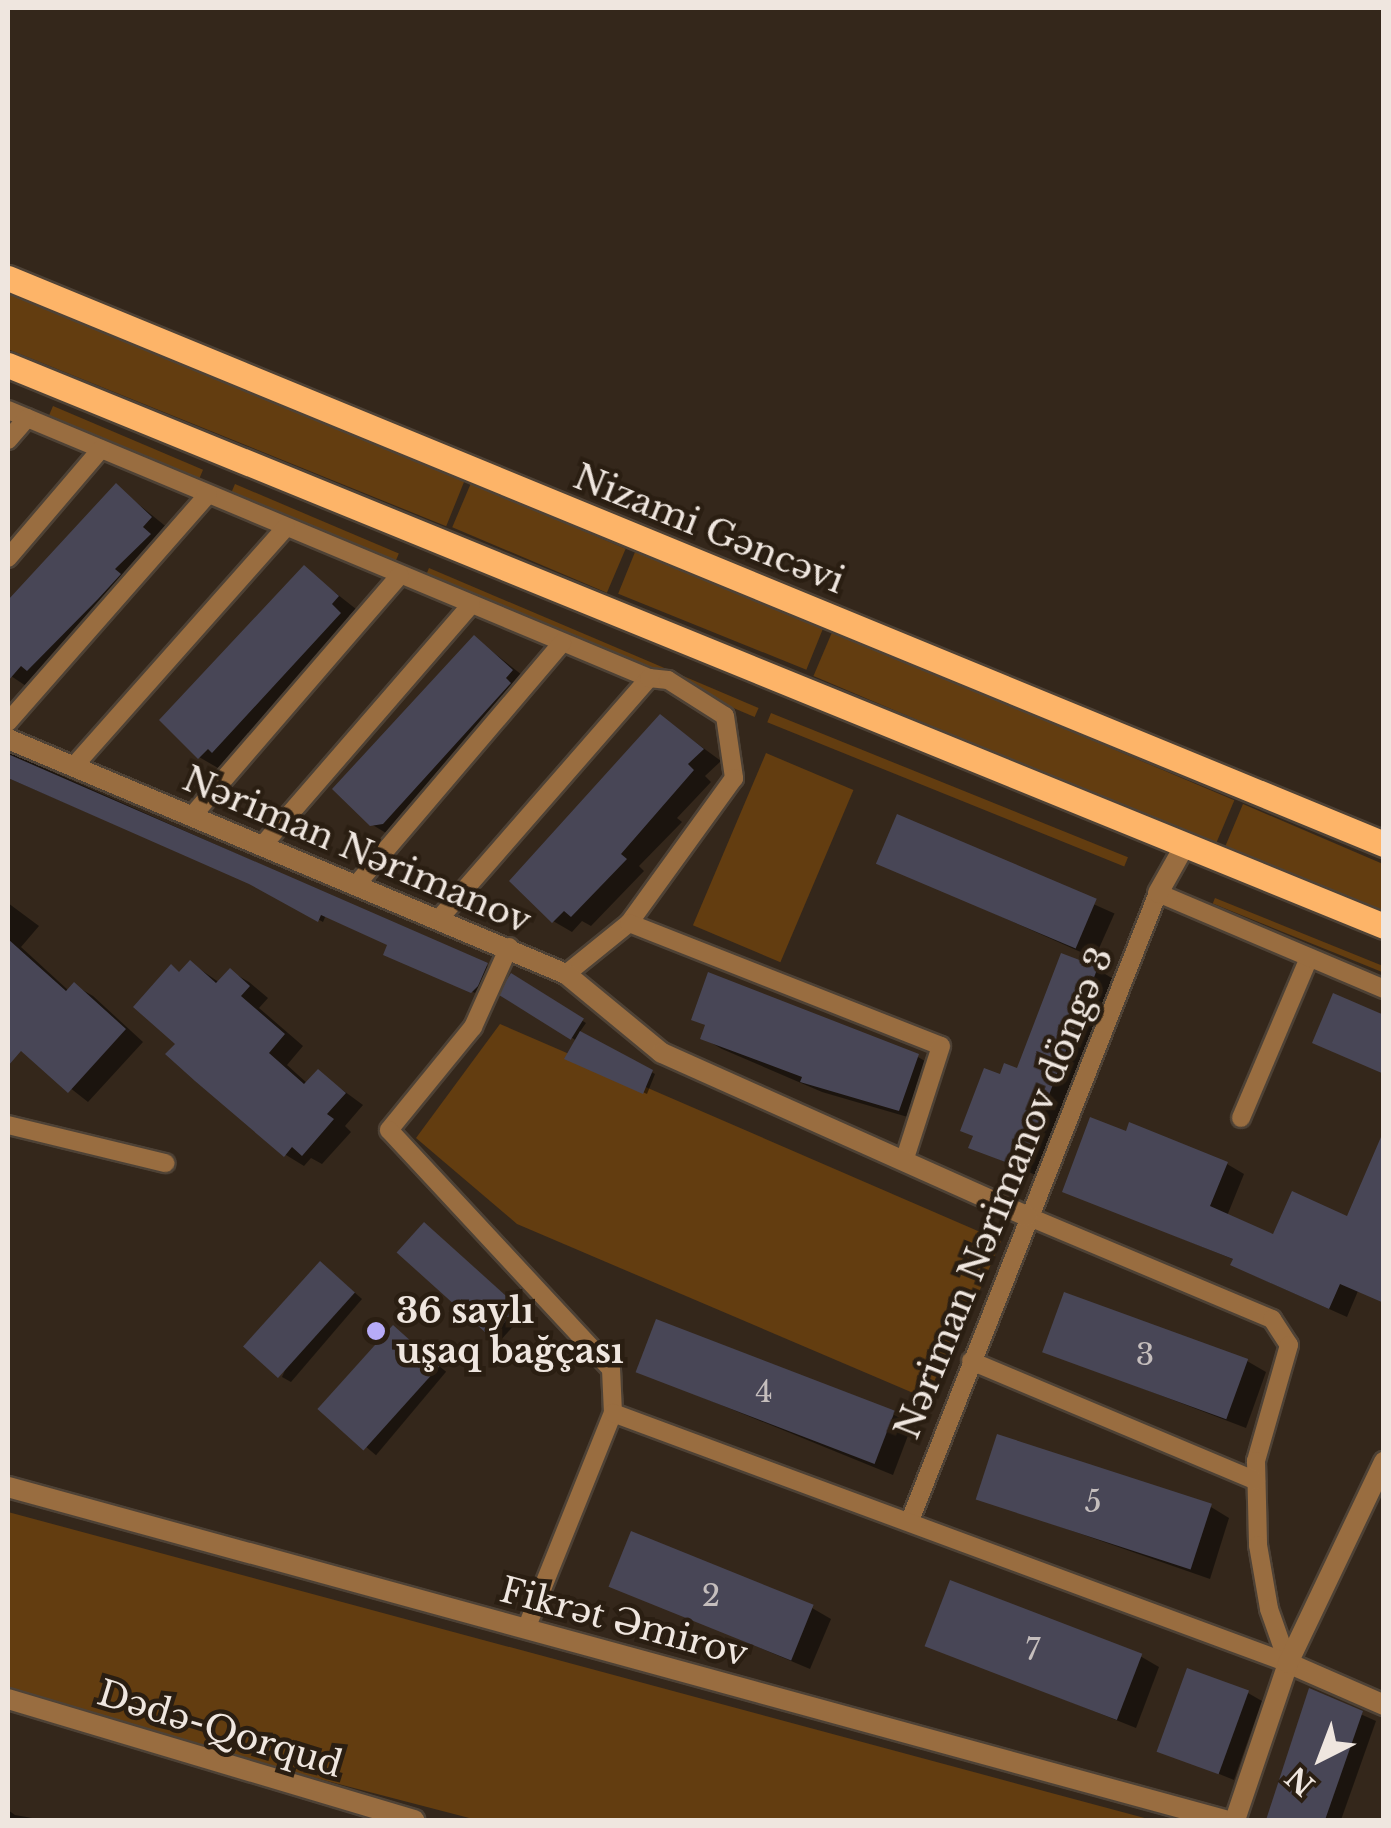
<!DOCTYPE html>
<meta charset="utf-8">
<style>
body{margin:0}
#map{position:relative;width:1391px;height:1828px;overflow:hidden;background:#34271b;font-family:"Libre Baskerville",serif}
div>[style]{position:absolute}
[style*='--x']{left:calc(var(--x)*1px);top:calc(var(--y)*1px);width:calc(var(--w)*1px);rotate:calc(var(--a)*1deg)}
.green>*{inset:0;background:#633d10;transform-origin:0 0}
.shadow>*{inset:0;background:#0007;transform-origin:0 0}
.building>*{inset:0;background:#484656;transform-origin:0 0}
.roads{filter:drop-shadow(2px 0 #4e4236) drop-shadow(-2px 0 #4e4236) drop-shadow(0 2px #4e4236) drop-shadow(0 -2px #4e4236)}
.service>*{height:18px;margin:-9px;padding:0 9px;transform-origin:9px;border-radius:9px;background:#996d40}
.minor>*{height:20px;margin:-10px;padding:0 10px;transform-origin:10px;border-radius:10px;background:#996d40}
.primary>*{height:25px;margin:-12.5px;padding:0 12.5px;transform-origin:12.5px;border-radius:12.5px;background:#fdb468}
.dots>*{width:28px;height:28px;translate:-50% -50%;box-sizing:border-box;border:5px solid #2a1e12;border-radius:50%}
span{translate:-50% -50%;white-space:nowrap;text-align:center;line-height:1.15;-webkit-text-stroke:9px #2a1e12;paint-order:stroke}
.number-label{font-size:30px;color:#c5bebd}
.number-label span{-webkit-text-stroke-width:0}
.street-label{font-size:35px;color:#efe6df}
.poi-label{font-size:35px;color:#efe6df;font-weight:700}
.left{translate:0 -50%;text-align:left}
.frame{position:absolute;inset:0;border:10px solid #efe6df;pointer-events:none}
.north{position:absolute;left:1271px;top:1708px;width:100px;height:100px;-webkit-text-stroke:8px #2a1e12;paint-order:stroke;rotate:222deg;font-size:28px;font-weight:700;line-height:40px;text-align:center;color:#efe6df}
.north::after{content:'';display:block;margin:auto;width:35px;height:45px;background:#efe6df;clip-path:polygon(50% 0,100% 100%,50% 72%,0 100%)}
</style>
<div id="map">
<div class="green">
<i style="left:8px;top:292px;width:494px;height:53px;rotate:22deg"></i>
<i style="left:53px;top:406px;width:163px;height:10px;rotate:23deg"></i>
<i style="left:471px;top:483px;width:168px;height:48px;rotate:23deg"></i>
<i style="left:235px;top:484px;width:178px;height:12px;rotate:23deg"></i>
<i style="left:635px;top:552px;width:203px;height:45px;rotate:22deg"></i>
<i style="left:429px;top:568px;width:358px;height:10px;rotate:23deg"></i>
<i style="left:833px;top:630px;width:436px;height:50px;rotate:23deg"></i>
<i style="left:771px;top:713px;width:385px;height:10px;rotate:22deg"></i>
<i style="left:766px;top:753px;width:95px;height:187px;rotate:23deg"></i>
<i style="clip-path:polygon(1243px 804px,1383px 864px,1383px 913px,1225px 847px)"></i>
<i style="left:1215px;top:898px;width:182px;height:6px;rotate:22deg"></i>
<i style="clip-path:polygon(500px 1024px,1001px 1241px,932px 1401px,517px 1224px,416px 1138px)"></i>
<i style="clip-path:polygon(8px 1512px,1152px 1820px,477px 1820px,8px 1698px)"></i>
</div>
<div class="shadow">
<i style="clip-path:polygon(116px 486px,169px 529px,29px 688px,8px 674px,8px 604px)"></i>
<i style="clip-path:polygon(305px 569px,356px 609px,349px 616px,358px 625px,233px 762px,227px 759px,218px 768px,199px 757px)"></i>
<i style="clip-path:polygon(475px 638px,531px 682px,391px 836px,371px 824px)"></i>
<i style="clip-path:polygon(661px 717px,721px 761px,705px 776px,711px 782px,677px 818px,682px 822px,639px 866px,644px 871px,591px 926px,582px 921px,572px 932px,553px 921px)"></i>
<i style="clip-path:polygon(8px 752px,490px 967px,475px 993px,389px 956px,390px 944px,326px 915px,323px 922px,256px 885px,8px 778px)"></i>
<i style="left:898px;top:817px;width:237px;height:49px;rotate:24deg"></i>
<i style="clip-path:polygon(8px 903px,39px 926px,21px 947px,69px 991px,74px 985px,93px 996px,143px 1042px,88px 1102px,8px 1039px)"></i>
<i style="clip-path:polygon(191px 963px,220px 983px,230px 971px,249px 982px,268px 998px,259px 1008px,303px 1046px,287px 1065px,308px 1084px,318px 1072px,363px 1105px,345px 1126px,351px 1132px,322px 1164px,311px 1158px,304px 1166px,286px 1155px,178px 1044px,181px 973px)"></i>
<i style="clip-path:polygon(1097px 969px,1115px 980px,1040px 1177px,971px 1147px,975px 1137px,963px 1130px,1019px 1071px)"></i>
<i style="clip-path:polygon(512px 977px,586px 1023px,579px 1033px,655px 1074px,647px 1094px,568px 1058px,577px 1041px,504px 995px)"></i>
<i style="clip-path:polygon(694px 1019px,918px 1057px,937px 1068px,918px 1120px,822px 1092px,722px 1049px,703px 1038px,707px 1026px)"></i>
<i style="clip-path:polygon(1227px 1164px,1244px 1174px,1227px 1216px,1274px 1237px,1348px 1220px,1358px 1291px,1347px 1317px,1251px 1274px,1235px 1260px,1065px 1191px)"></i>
<i style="clip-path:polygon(425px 1225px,525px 1313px,500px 1341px,491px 1336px)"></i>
<i style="clip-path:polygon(329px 1270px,362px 1299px,291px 1382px,282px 1377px)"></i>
<i style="left:394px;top:1328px;width:68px;height:109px;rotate:40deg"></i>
<i style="clip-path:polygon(1045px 1351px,1247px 1361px,1266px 1372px,1246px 1428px)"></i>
<i style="clip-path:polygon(638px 1371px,893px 1414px,912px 1425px,893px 1475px)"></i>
<i style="clip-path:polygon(978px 1498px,1211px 1507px,1229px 1518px,1210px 1579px)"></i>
<i style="clip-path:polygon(612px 1585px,812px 1608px,831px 1619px,810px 1669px)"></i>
<i style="clip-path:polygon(928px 1645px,1140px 1656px,1159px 1667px,1136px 1728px)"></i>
<i style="clip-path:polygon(1311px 1692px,1376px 1721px,1341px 1820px,1269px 1820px)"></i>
<i style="clip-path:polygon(1248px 1693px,1262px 1701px,1234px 1780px,1160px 1750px)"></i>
<i style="clip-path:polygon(8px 1810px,15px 1815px,44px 1820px,8px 1820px)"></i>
</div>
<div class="building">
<i style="clip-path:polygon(116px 483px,152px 517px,143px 527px,151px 534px,115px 569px,121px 574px,98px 599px,27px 671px,21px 666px,8px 681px,8px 600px)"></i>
<i style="clip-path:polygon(304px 565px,339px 596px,332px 604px,341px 613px,212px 753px,208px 749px,198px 759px,159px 720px)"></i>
<i style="clip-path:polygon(474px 635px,513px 670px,506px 678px,511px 683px,383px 824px,370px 826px,332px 789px)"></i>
<i style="clip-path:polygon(660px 714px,704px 749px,688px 764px,694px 770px,621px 854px,627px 859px,571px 917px,564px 911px,552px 923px,509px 881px)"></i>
<i style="clip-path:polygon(8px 754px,488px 963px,478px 986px,471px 993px,383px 955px,387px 945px,321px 915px,318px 922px,249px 884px,8px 778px)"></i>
<i style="left:897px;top:814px;width:217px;height:54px;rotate:23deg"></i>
<i style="clip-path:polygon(8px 939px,66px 991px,74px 982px,126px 1029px,68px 1093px,21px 1051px,8px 1066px)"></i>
<i style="clip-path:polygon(1061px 953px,1098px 967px,1021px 1168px,968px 1148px,973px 1136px,960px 1131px,984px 1068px,1000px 1074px,1004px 1063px,1017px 1068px)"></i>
<i style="clip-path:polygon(190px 960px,216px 983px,230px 968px,250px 986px,241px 996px,285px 1034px,269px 1053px,304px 1084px,318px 1069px,346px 1093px,327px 1114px,334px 1119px,302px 1156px,292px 1147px,284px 1157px,195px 1081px,165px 1054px,175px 1044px,133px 1007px,171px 964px,179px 972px)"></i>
<i style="clip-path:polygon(708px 972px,919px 1054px,899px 1111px,800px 1082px,802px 1077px,700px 1039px,705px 1025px,691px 1020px)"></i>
<i style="left:511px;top:973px;width:86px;height:25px;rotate:32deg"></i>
<i style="clip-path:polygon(1333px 993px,1384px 1015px,1384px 1074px,1312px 1043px)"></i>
<i style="clip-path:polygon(580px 1031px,653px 1070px,643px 1094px,564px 1059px)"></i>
<i style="clip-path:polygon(1090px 1117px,1126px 1131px,1129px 1122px,1228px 1162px,1210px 1206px,1273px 1234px,1292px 1191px,1347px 1216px,1384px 1130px,1384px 1303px,1340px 1284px,1329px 1309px,1230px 1265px,1233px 1259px,1062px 1192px)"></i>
<i style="left:424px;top:1222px;width:127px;height:41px;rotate:42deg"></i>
<i style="left:320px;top:1261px;width:47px;height:115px;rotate:42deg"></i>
<i style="left:1064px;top:1292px;width:196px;height:64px;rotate:20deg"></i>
<i style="left:656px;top:1319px;width:256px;height:57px;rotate:21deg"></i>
<i style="left:393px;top:1325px;width:62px;height:113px;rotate:42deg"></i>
<i style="left:997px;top:1434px;width:226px;height:69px;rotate:18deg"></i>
<i style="left:631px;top:1531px;width:197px;height:60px;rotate:22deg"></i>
<i style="left:950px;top:1580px;width:206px;height:71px;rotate:21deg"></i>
<i style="left:1187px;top:1668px;width:66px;height:89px;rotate:20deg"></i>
<i style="clip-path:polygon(1309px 1688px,1363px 1711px,1325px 1820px,1266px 1820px)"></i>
</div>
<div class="roads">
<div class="service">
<i style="--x:8;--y:410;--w:695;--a:22.69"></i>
<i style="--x:8;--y:440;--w:29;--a:-49"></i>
<i style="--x:8;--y:558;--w:143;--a:-49.5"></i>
<i style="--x:8;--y:722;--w:303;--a:-48.7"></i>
<i style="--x:74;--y:766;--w:319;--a:-48.4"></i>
<i style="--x:192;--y:816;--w:318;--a:-49.2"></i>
<i style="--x:262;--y:846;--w:319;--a:-49.1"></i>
<i style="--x:356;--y:885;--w:318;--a:-49.6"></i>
<i style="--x:438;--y:920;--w:321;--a:-48.9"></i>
<i style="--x:649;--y:678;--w:19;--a:6"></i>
<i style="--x:668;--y:680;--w:67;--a:32.3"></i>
<i style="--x:725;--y:716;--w:63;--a:81.7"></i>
<i style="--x:734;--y:778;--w:179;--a:125.9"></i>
<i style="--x:629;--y:923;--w:81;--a:141"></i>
<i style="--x:629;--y:923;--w:335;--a:21.5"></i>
<i style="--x:941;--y:1046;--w:121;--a:107.8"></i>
<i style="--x:509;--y:947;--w:88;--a:114.2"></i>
<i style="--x:473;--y:1027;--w:133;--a:129.2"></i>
<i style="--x:389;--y:1130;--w:326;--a:47.1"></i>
<i style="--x:611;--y:1369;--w:44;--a:87.4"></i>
<i style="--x:1241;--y:1118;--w:174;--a:-67"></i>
<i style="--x:8;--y:1125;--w:162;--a:13.6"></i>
<i style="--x:1027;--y:1216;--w:266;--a:22.8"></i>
<i style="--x:1272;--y:1319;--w:31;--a:57"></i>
<i style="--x:1289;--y:1345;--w:121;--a:105.9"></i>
<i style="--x:1256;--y:1461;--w:84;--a:88.6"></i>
<i style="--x:1258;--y:1545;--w:65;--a:80.2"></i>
<i style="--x:1269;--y:1609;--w:57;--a:70.6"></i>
<i style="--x:971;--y:1361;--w:309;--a:22.8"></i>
<i style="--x:911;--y:1518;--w:672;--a:-68.44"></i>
<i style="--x:1158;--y:893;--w:246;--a:23"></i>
<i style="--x:526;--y:1629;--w:233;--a:-68.1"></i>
<i style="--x:613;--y:1413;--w:720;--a:20.32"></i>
</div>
<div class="minor">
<i style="--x:8;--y:739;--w:605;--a:22.84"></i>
<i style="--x:566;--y:974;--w:124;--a:39.5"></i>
<i style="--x:662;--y:1053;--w:400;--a:24.1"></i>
<i style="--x:1158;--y:893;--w:55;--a:-60.6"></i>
<i style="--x:8;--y:1487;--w:1261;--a:15.31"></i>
<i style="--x:1288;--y:1663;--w:105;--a:23.6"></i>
<i style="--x:8;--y:1699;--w:424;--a:16.6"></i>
<i style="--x:1235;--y:1820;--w:166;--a:-71.3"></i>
<i style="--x:1288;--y:1663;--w:223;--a:-64.5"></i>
</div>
<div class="primary">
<i style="--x:8;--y:278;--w:1488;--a:22.36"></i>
<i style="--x:8;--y:365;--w:1486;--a:22.18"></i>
</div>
</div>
<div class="dots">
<i style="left:376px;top:1331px;background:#b7abf8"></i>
</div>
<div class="number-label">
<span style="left:1145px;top:1355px">3</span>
<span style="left:764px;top:1392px">4</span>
<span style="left:1093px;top:1502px">5</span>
<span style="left:711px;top:1596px">2</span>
<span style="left:1033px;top:1650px">7</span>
</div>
<div class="street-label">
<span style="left:709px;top:529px;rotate:22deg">Nizami Gəncəvi</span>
<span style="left:357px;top:850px;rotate:23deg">Nəriman Nərimanov</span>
<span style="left:1004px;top:1193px;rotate:-68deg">Nəriman Nərimanov döngə 3</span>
<span style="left:624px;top:1622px;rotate:15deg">Fikrət Əmirov</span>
<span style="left:220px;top:1729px;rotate:17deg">Dədə-Qorqud</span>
</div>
<div class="poi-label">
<span class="left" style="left:396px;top:1331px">36 saylı<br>uşaq bağçası</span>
</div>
<div class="frame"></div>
<div class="north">N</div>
</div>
